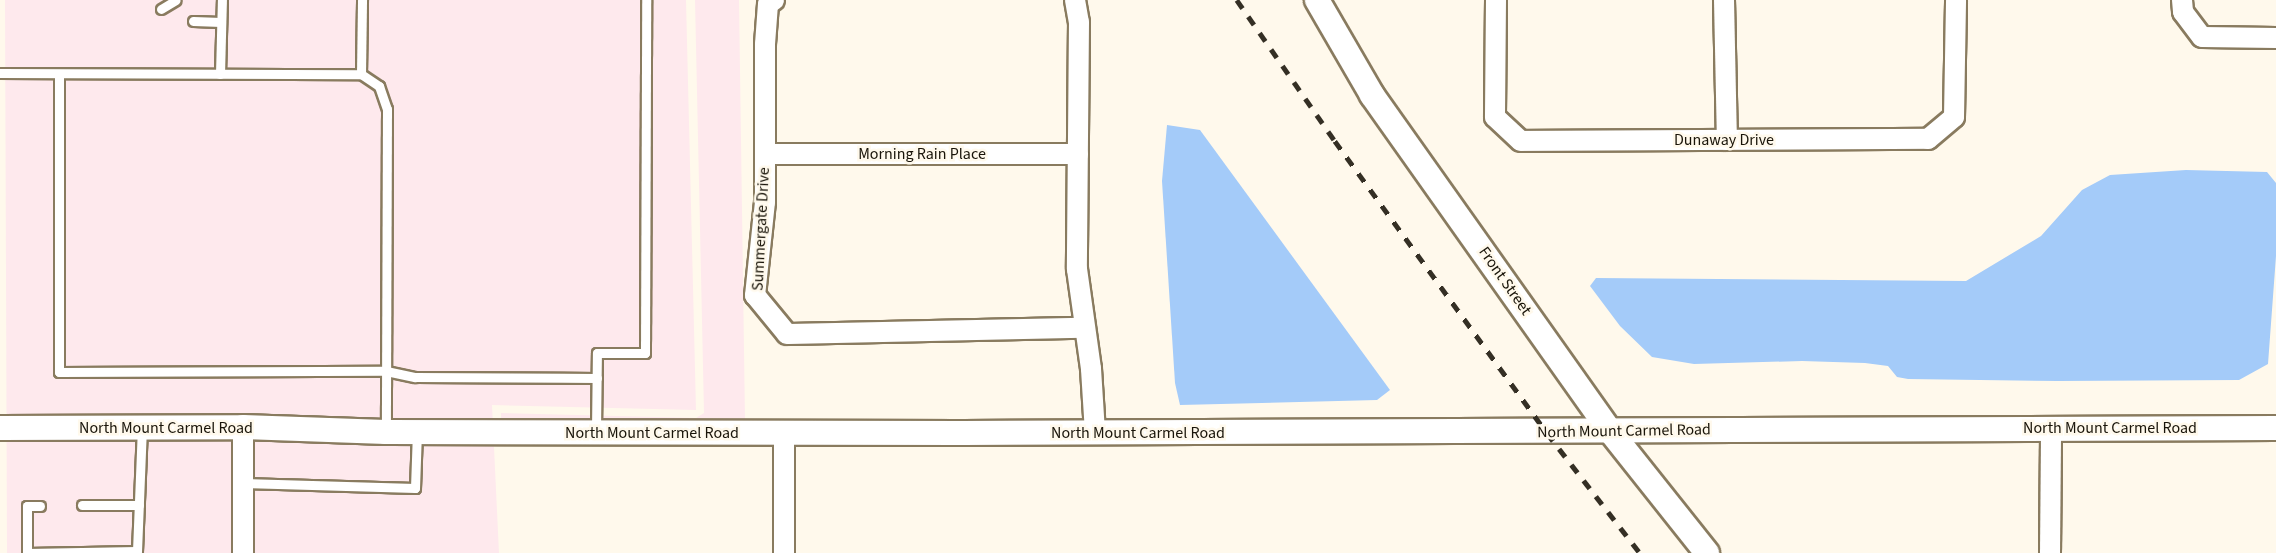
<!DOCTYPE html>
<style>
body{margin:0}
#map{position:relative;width:2276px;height:553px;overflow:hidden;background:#fff9ec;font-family:"Source Sans 3",sans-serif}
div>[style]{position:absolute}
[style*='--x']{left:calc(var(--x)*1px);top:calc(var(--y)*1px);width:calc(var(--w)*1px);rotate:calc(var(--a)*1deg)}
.commercial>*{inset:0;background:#fee9ed}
.water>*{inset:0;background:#a4cbf9}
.roads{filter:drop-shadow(2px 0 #897b5f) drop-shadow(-2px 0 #897b5f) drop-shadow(0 2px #897b5f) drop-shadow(0 -2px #897b5f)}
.service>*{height:9px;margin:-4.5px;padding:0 4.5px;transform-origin:4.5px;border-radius:4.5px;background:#fff}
.minor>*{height:20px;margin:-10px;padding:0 10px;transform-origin:10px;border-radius:10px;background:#fff}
.tertiary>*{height:24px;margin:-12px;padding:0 12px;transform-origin:12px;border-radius:12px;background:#fff}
.rail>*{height:4.5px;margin-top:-2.25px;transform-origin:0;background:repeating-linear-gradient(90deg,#342f24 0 10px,transparent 0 20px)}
span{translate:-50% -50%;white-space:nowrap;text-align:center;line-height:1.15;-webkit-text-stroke:5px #fff9ec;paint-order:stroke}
.street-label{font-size:16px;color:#191409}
</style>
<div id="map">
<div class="commercial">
<i style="clip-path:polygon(5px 0,686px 0,696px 410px,492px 405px,499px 553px,7px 553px)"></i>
<i style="clip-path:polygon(695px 0,739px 0,745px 420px,516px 421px,501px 423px,501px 413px,696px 418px,704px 413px)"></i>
</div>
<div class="water">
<i style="clip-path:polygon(1167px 125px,1200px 130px,1390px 390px,1377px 400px,1180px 405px,1175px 383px,1162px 181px)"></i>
<i style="clip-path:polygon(2186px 170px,2267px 172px,2276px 183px,2276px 256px,2268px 364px,2239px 380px,2058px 381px,1908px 379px,1897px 377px,1888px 366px,1865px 363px,1802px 361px,1694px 364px,1652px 357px,1620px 326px,1590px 286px,1596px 278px,1966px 281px,2041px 236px,2082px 190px,2110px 175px)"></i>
</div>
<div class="roads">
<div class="service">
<i style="--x:161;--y:9;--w:17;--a:-31"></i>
<i style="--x:193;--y:21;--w:28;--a:2"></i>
<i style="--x:0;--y:73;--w:361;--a:0.2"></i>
<i style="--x:361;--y:74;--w:22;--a:34"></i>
<i style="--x:379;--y:86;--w:24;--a:71"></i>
<i style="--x:387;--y:109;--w:322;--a:90.2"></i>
<i style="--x:59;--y:74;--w:298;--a:90"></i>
<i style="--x:59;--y:372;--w:327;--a:-0.2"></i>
<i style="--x:386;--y:371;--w:30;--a:12"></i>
<i style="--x:415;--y:377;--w:182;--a:0.3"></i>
<i style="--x:220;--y:74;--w:74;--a:-88.5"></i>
<i style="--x:361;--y:74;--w:74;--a:-89.2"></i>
<i style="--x:596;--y:430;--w:77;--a:-89.3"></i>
<i style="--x:597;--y:353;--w:48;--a:0"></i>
<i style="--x:645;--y:353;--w:353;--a:-89.8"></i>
<i style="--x:243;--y:483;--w:172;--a:1.7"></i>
<i style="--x:415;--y:488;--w:56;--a:-88"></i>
<i style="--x:82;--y:505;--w:57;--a:0"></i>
<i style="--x:40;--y:506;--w:13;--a:180"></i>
<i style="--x:27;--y:506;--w:47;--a:90"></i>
<i style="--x:27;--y:553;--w:110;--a:-1"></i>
<i style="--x:137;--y:551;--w:123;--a:-87.7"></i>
</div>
<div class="minor">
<i style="--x:774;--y:0;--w:7;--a:146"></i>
<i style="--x:768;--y:4;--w:40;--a:94.3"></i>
<i style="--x:765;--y:44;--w:158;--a:90"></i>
<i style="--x:765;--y:202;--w:94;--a:96.1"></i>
<i style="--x:755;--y:295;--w:50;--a:50.6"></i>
<i style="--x:787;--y:334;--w:297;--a:-1.2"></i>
<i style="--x:1075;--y:0;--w:22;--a:80"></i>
<i style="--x:1079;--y:22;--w:247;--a:90.5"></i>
<i style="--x:1077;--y:269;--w:101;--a:82"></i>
<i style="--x:1091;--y:369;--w:64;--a:86.4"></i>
<i style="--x:1496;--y:0;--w:117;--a:90.5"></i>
<i style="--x:1495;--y:117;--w:35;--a:43"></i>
<i style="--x:1521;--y:141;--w:407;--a:-0.3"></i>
<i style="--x:1928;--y:139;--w:34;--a:-40"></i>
<i style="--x:1954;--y:117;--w:117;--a:-89"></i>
<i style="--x:1724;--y:0;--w:140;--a:88.8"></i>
<i style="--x:2182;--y:0;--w:12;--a:85"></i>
<i style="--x:2183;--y:12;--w:31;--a:53"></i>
<i style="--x:2202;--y:37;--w:74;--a:0.8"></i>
<i style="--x:765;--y:154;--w:313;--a:0"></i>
<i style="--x:243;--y:427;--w:126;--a:90"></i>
<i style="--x:784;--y:433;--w:120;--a:90"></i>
<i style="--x:2050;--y:553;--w:125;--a:-89.5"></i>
</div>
<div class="tertiary">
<i style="--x:1317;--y:0;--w:110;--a:59.9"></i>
<i style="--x:1372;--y:95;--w:412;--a:54.7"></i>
<i style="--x:1610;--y:431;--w:156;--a:51.5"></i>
<i style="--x:0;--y:428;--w:243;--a:-0.2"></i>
<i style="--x:243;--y:427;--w:143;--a:2"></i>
<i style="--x:386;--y:432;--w:577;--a:0.1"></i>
<i style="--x:963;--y:433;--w:1313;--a:-0.22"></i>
</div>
</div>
<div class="rail">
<i style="--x:1237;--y:0;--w:172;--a:55.2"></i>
<i style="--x:1335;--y:141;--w:361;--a:54"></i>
<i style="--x:1547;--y:433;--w:152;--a:52.2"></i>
</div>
<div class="street-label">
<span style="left:1724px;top:140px">Dunaway Drive</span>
<span style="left:922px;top:154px">Morning Rain Place</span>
<span style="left:761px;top:229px;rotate:-87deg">Summergate Drive</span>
<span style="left:1505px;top:281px;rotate:55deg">Front Street</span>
<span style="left:166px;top:428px">North Mount Carmel Road</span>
<span style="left:2110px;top:428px">North Mount Carmel Road</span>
<span style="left:1624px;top:431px;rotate:-1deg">North Mount Carmel Road</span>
<span style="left:652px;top:433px">North Mount Carmel Road</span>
<span style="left:1138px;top:433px">North Mount Carmel Road</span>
</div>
</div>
